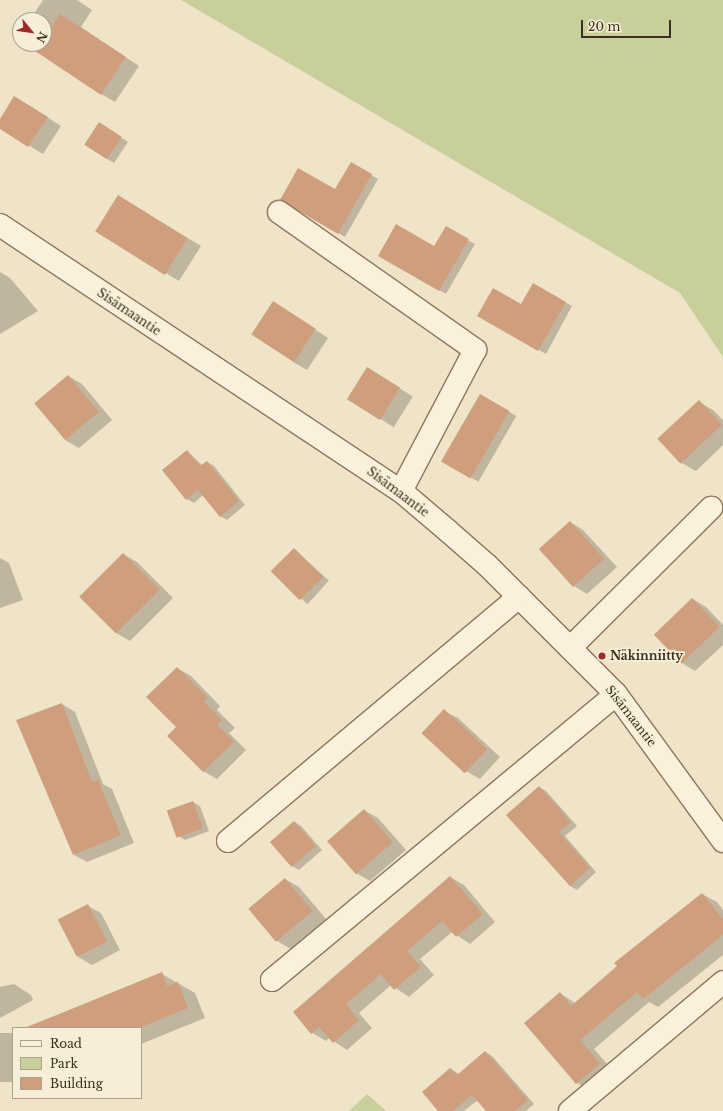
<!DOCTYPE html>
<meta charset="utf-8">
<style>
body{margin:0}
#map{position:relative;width:723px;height:1111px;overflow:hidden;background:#f0e4c8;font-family:"Libre Baskerville",serif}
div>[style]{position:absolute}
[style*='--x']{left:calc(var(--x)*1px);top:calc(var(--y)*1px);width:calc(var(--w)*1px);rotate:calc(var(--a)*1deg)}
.green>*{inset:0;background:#c9cf9b}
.shadow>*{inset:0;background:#0003;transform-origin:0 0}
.building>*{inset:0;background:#cf9f7d;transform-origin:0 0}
.roads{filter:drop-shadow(1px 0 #8d765c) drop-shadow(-1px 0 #8d765c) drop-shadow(0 1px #8d765c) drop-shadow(0 -1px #8d765c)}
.minor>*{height:22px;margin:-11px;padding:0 11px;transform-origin:11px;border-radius:11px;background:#faf1dc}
.dots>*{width:11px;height:11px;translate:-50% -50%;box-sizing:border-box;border:2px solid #f7eed8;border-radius:50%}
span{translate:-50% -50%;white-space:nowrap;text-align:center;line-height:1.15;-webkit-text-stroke:3.5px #f7eed8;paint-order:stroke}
.street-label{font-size:12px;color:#3d2e20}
.poi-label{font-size:12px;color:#3d2e20;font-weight:700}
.left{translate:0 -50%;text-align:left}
.legend{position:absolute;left:12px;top:1027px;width:130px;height:72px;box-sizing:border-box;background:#f7eed8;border:1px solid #ada18e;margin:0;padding:5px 7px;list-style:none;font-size:12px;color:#3d2e20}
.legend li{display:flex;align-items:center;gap:8px;height:20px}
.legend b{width:20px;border:1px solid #ada18e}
.north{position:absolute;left:12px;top:12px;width:40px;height:40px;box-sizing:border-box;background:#f7eed8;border:1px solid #ada18e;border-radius:50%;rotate:119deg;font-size:11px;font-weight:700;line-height:16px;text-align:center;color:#3d2e20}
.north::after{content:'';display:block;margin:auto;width:14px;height:18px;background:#9e2a2b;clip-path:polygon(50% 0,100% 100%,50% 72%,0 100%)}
.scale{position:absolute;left:581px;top:20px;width:90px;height:18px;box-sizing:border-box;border:2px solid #3d2e20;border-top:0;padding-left:5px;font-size:12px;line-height:14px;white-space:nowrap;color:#3d2e20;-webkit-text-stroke:3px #f7eed8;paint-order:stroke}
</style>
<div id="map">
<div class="green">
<i style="clip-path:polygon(181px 0,723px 0,723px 357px,680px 293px)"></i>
<i style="clip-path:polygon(367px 1094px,386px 1111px,349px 1111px)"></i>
</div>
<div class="shadow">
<i style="clip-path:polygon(43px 0,77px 0,92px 10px,81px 27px,139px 66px,115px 102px,101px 94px,41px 44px,44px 44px,44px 20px,30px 20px)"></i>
<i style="clip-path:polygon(28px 105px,61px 126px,43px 154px,0 128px,0 120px)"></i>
<i style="clip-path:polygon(106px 127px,128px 142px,114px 163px,85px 145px)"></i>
<i style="clip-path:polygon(351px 163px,378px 179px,345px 237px,281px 199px,335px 191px)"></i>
<i style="clip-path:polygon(132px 204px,201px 246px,179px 281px,97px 231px)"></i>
<i style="clip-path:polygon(446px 228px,475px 244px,446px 294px,379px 256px,435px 247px)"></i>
<i style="clip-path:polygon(0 272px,10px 278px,38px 311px,0 334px)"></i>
<i style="clip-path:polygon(533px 284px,572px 306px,546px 354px,478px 316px,522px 305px)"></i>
<i style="clip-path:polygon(286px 311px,328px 338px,307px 370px,293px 362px)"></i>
<i style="left:367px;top:368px;width:54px;height:36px;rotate:32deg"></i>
<i style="clip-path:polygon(68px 376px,82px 384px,112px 420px,79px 448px,65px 440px)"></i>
<i style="left:480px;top:395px;width:42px;height:76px;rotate:30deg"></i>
<i style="clip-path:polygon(699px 402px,713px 410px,723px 420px,723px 445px,696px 471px,682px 463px)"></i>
<i style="clip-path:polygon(187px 451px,202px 465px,207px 462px,214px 466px,245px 505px,227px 520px,220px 516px,203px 495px,194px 503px,187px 499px,164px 470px)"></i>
<i style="clip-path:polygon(570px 522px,583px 530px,617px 567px,587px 594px,574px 586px)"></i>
<i style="left:294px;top:549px;width:47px;height:32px;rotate:42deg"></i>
<i style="clip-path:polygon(123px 554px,137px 562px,173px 598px,130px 641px,116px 633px)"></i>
<i style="clip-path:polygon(0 558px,9px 563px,23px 600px,0 608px)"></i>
<i style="clip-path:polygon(693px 599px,706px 607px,723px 625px,723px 645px,695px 671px,682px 663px)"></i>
<i style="clip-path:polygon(177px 668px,191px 676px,220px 706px,217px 710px,235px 728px,229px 733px,246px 750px,217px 779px,203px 771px,177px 727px)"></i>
<i style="clip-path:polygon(62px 704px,75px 712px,103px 784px,112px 789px,134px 843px,87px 862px,74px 855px)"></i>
<i style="clip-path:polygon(444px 711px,458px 718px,500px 757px,480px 779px,466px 771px)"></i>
<i style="clip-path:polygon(539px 787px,546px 791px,577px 826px,565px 836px,596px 872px,577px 890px,570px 886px,508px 815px)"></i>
<i style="clip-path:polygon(193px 802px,200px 806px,209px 831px,185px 840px,178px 836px)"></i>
<i style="clip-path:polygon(365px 811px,378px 818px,406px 850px,370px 881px,356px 873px)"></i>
<i style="clip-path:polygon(295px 822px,301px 826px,322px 850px,299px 870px,292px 866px,272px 842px)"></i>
<i style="clip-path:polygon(450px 877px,464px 885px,495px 922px,470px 944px,452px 932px,420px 959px,434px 975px,409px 997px,391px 985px,359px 1013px,372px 1028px,347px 1050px,329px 1038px,326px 1041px,312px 1033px)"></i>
<i style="clip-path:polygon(285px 879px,299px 887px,326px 919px,291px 949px,277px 941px,250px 909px)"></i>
<i style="clip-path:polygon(702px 894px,717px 902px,723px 910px,723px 955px,658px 1007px,649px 1002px,594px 1049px,614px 1072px,592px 1091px,577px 1083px,560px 993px,575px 1003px)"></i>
<i style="clip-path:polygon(88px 906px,101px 913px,120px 950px,92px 965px,78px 957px)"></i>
<i style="clip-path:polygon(162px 974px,195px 993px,205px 1018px,141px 1044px,141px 1028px,24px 1028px)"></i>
<i style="clip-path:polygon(14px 984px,31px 995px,33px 1000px,0 1018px,0 987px)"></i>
<i style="left:13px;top:1033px;width:49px;height:14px;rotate:90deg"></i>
<i style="clip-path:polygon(485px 1052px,492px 1056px,534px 1104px,526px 1111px,487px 1111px,478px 1100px,464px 1111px,439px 1111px,451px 1069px,459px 1074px)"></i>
</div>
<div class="building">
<i style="clip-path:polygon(60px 14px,126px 57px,101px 95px,35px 51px,40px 44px,44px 44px,44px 38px)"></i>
<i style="clip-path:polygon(14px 96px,48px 117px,28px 147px,0 129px,0 119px)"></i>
<i style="left:99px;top:122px;width:27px;height:27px;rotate:33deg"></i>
<i style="clip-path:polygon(351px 162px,372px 174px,338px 234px,280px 200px,298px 168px,335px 189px)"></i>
<i style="left:118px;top:195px;width:82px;height:43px;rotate:32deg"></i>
<i style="clip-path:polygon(396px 224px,434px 246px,446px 226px,469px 239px,439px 291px,378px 256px)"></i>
<i style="clip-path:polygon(533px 283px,566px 302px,538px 351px,477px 316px,493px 288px,521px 304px)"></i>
<i style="left:273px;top:301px;width:51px;height:40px;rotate:33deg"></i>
<i style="left:367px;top:367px;width:39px;height:38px;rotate:32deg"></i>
<i style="left:68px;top:375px;width:48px;height:44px;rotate:50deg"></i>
<i style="left:480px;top:394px;width:34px;height:78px;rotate:30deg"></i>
<i style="left:699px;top:400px;width:34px;height:57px;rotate:47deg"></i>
<i style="clip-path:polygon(187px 450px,200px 466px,207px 461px,239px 501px,220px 517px,198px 490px,186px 500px,162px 470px)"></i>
<i style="left:570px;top:521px;width:51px;height:42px;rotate:48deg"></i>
<i style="left:294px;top:548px;width:41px;height:33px;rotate:45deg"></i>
<i style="left:123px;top:553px;width:52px;height:62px;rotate:45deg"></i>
<i style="left:692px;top:598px;width:40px;height:53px;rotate:46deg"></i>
<i style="clip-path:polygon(177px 667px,208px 698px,204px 702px,222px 720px,217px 725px,234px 742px,203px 772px,167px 736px,176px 727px,146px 697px)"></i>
<i style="clip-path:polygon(62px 703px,92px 782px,98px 780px,121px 835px,73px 855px,16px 720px)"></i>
<i style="left:444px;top:709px;width:59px;height:33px;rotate:43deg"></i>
<i style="clip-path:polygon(539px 786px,571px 822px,559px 832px,590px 868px,570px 886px,506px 815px)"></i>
<i style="left:193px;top:801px;width:29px;height:28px;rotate:70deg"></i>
<i style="left:364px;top:809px;width:44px;height:49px;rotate:49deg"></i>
<i style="left:294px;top:821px;width:33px;height:32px;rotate:49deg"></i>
<i style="clip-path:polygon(450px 876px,483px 914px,456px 937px,442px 921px,407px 951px,421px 967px,394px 990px,381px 974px,346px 1004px,359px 1020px,333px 1043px,319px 1027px,311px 1034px,293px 1012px)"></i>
<i style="left:285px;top:878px;width:43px;height:48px;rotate:50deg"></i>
<i style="clip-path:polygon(702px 893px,723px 919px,723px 935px,643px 999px,637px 992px,580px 1040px,600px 1064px,576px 1084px,524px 1023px,560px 992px,571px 1006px,617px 966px,614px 963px)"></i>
<i style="left:88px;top:904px;width:42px;height:34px;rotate:63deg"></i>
<i style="clip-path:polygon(162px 972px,167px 986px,178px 982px,188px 1008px,139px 1028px,25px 1028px)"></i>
<i style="clip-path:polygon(485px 1051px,528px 1100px,515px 1111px,486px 1111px,472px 1095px,453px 1111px,438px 1111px,422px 1092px,450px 1068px,457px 1075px)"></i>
</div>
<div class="roads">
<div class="minor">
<i style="--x:279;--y:212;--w:240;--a:35.1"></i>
<i style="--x:475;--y:350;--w:159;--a:117.7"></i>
<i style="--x:0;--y:225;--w:481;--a:33.6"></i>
<i style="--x:401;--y:491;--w:62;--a:40.4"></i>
<i style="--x:448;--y:531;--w:52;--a:41.1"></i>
<i style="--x:487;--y:565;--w:182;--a:45"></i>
<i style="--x:616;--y:694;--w:182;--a:53.9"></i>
<i style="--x:570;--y:648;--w:199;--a:-44.8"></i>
<i style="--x:228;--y:841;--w:380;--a:-40"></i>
<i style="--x:272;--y:980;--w:447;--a:-39.7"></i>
<i style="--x:570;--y:1111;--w:200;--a:-40.1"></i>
</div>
</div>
<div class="dots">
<i style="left:602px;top:656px;background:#9e2a2b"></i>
</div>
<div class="street-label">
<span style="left:129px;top:312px;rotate:34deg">Sisämaantie</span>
<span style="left:398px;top:492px;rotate:37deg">Sisämaantie</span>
<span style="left:631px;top:716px;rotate:52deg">Sisämaantie</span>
</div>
<div class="poi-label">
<span class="left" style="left:610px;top:656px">Näkinniitty</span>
</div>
<ul class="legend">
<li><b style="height:5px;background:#faf1dc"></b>Road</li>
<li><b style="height:11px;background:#c9cf9b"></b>Park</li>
<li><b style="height:11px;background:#cf9f7d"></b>Building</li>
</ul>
<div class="north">N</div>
<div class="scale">20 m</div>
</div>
